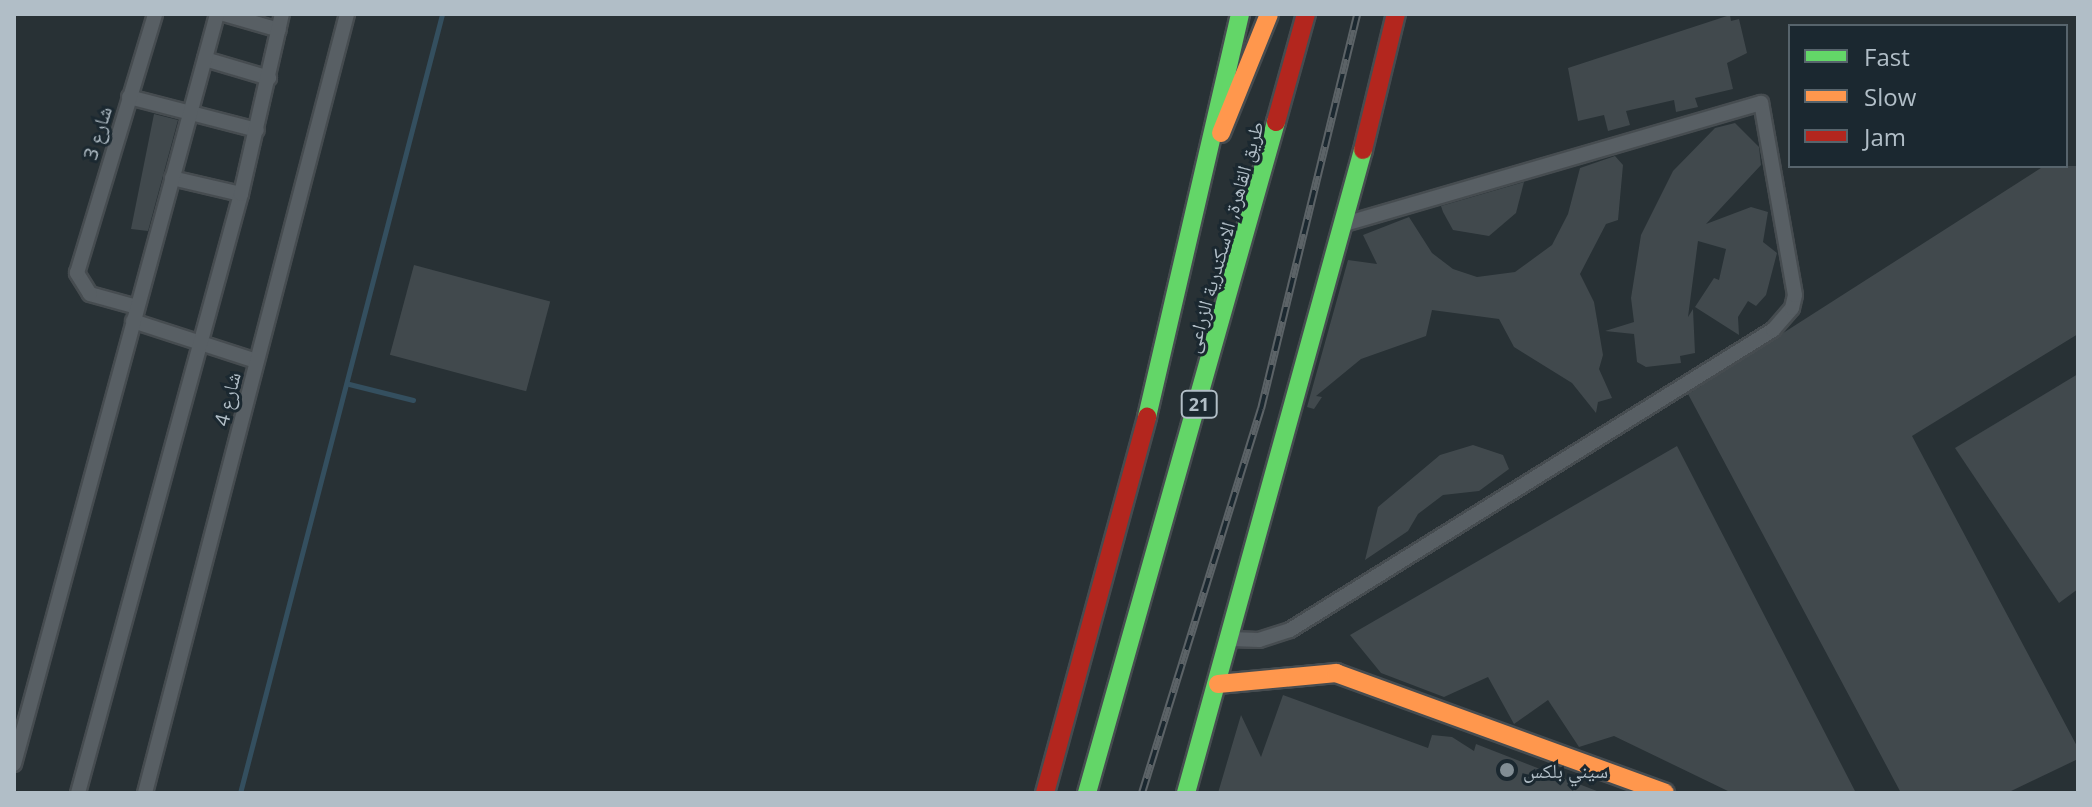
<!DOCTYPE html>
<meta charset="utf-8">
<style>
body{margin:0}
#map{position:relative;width:2092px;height:807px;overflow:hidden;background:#283135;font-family:"Open Sans","Noto Naskh Arabic",sans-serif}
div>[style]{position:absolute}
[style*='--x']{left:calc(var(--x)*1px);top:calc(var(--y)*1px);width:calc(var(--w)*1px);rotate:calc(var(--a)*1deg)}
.stream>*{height:5px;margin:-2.5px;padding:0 2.5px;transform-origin:2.5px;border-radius:2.5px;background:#344f5f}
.building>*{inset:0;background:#41494d;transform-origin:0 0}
.roads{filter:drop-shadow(2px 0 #464c50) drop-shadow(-2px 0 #464c50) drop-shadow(0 2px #464c50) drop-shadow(0 -2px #464c50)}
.street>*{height:14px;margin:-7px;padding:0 7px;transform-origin:7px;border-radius:7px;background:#585f64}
.fast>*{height:18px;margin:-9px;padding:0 9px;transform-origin:9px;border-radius:9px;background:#63d668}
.slow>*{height:18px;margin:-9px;padding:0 9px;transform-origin:9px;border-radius:9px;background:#ff974d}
.jam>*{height:18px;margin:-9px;padding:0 9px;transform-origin:9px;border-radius:9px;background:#b3261e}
.rail>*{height:8px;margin-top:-4px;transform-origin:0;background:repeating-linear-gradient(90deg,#1b2830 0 15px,#5c6367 0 30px);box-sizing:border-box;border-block:2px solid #5c6367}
.dots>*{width:22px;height:22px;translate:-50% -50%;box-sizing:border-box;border:4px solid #1b2830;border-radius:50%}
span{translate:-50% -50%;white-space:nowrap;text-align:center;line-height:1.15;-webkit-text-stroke:6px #1b2830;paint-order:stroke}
.shield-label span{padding:2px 6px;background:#1b2830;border:2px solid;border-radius:6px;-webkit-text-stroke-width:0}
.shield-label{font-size:18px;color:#b1bec7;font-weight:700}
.street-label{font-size:20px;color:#b1bec7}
.poi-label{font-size:20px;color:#b1bec7}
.left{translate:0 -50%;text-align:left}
.frame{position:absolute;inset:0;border:16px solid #b1bec7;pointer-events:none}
.legend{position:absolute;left:1788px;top:24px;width:280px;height:144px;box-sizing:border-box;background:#1b2830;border:2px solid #57646c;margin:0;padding:10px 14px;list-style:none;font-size:24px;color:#b1bec7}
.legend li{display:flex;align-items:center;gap:16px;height:40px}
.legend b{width:40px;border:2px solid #57646c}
</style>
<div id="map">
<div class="stream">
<i style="--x:349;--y:384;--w:66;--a:14"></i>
<i style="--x:240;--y:793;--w:805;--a:-75.46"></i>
</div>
<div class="building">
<i style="clip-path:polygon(1730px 15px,1731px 21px,1739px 19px,1747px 53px,1727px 63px,1733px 89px,1695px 98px,1698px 107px,1676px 112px,1674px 100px,1626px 111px,1630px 125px,1608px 131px,1604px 115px,1578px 121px,1568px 68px)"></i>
<i style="clip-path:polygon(154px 114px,178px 120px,148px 231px,131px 229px)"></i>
<i style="clip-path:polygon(1735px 123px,1759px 147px,1761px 165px,1706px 224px,1751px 207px,1768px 212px,1763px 242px,1777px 253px,1766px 295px,1756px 306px,1748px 301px,1738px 317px,1739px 335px,1695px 307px,1714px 278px,1719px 280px,1726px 249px,1698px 241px,1688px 317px,1693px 309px,1695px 353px,1680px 356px,1681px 363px,1646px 367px,1637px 362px,1634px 334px,1605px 331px,1634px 322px,1631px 298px,1641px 235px,1673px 171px,1715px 128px)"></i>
<i style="clip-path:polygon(1615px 156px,1623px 165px,1618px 220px,1606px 224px,1580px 274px,1594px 302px,1603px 355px,1599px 369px,1612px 398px,1598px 402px,1596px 413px,1572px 383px,1514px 347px,1499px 319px,1432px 310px,1426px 336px,1361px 359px,1316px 396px,1322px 397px,1314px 409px,1307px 407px,1348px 260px,1377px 264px,1363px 235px,1409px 217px,1432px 253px,1453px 269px,1477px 277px,1515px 272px,1552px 245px,1568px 214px,1580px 168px)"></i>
<i style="clip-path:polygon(2044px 166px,2078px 166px,2078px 334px,1912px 436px,2078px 748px,2078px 759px,2007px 793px,1901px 793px,1688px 394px)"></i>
<i style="clip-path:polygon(1524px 182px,1516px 213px,1489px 236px,1453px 230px,1443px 212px,1441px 206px)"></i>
<i style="left:414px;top:265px;width:141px;height:93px;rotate:15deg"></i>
<i style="clip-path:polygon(2078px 374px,2078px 589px,2059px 603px,1955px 448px)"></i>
<i style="clip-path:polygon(1473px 445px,1503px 455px,1509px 469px,1479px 491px,1443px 495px,1418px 514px,1408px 531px,1365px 560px,1378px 507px,1440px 455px)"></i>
<i style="clip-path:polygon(1677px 446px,1856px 793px,1732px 793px,1614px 736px,1579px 747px,1548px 700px,1514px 724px,1488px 677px,1444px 697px,1381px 673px,1350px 635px)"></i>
<i style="clip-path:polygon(1283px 695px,1428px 748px,1432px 735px,1452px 737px,1474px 751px,1476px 744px,1602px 793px,1218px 793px,1241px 715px,1261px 757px)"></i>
</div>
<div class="roads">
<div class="street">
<i style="--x:224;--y:14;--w:57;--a:16.2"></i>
<i style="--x:205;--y:59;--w:67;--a:16.5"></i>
<i style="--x:129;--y:97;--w:132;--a:14.5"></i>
<i style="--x:172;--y:178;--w:71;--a:13.1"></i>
<i style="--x:137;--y:307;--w:49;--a:-164.5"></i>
<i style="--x:90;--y:294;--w:25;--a:-122"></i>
<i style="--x:77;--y:273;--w:270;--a:-73.2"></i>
<i style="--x:133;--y:321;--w:129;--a:18"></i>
<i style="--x:1231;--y:639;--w:28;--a:2"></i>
<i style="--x:1259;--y:640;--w:33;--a:-18"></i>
<i style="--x:1290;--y:630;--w:569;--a:-31.85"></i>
<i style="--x:1773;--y:330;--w:29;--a:-49"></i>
<i style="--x:1792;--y:308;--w:13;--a:-77"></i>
<i style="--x:1795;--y:295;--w:195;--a:-100"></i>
<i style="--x:1761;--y:103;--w:433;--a:163.8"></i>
<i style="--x:14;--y:764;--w:777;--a:-74.85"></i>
<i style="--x:78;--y:793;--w:621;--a:-74.78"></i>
<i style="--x:241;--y:194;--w:185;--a:-77.2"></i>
<i style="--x:145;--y:793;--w:805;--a:-75.46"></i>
</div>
<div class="fast">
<i style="--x:1147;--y:417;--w:414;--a:-77"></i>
<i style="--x:1087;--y:793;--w:697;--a:-74.27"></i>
<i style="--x:1186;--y:793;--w:667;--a:-74.61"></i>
</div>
<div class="slow">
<i style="--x:1221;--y:133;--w:128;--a:-68"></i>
<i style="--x:1218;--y:684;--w:119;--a:-5.3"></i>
<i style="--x:1336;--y:673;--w:350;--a:20"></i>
</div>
<div class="jam">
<i style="--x:1276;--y:122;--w:112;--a:-74.5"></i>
<i style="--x:1363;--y:150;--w:140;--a:-76.4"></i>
<i style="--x:1045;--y:793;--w:390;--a:-74.8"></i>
</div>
</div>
<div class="rail">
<i style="--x:1142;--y:793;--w:402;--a:-72.8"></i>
<i style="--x:1261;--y:409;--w:406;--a:-76.3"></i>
</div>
<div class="dots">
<i style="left:1507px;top:770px;background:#818d94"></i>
</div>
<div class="shield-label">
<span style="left:1199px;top:404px">21</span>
</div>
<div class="street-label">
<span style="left:97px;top:133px;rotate:-73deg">شارع 3</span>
<span style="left:1224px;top:237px;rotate:-74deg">طريق القاهرة, الاسكندرية الزراعى</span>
<span style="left:227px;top:399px;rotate:-76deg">شارع 4</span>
</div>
<div class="poi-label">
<span class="left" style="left:1523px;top:770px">سيني بلكس</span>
</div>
<div class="frame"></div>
<ul class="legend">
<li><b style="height:10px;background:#63d668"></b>Fast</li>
<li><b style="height:10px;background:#ff974d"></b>Slow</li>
<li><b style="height:10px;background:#b3261e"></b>Jam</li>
</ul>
</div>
